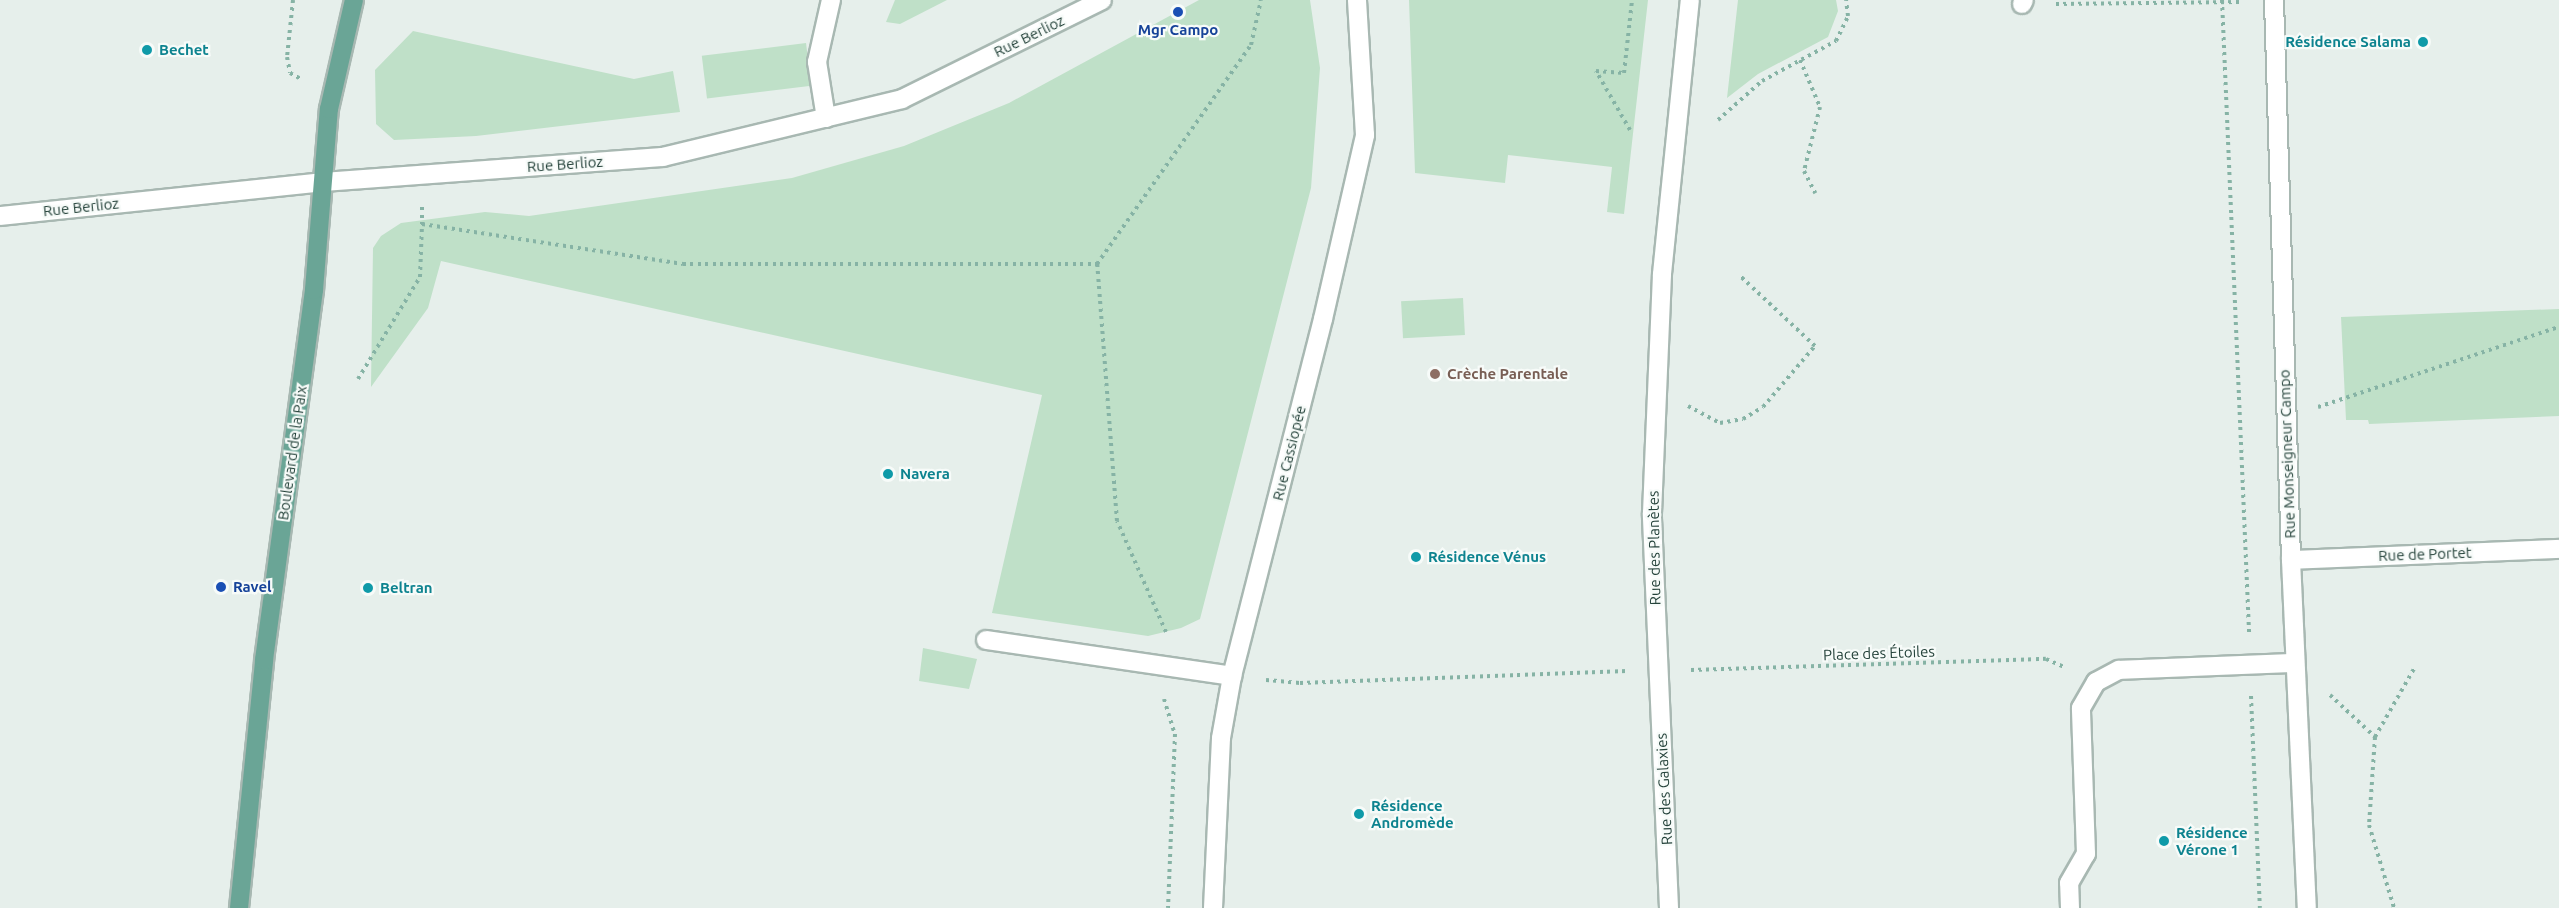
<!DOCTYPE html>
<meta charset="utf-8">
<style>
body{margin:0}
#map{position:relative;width:2559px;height:908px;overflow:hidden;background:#e6efeb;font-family:Ubuntu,sans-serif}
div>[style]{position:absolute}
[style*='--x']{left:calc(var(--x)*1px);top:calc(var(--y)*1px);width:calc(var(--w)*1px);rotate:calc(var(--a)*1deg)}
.green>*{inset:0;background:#bfe0c8;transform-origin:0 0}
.path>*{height:4px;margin-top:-2px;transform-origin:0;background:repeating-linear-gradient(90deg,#86b3a5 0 3px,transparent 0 7.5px)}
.roads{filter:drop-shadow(2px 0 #a8b8b2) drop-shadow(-2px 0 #a8b8b2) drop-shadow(0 2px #a8b8b2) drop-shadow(0 -2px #a8b8b2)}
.minor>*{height:18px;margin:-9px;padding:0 9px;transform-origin:9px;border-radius:9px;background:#fff}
.major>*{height:18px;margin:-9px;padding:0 9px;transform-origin:9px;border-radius:9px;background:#6aa596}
.dots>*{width:16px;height:16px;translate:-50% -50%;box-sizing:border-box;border:3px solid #f7fbf9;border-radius:50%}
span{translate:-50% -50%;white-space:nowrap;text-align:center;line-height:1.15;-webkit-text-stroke:4.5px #f7fbf9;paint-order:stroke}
.transit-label{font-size:15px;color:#164399;font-weight:700}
.left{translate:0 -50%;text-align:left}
.street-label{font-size:15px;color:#24423a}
.culture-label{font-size:15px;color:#0d838f;font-weight:700}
.right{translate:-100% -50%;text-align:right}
.education-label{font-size:15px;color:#785e54;font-weight:700}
</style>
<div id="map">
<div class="green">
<i style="clip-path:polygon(895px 0,947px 0,900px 24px,886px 22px)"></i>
<i style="clip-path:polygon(1199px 0,1310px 0,1320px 68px,1311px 188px,1200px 619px,1181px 628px,1148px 636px,992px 613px,1042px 395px,441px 261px,428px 308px,371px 387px,373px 248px,381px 236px,401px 223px,485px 212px,529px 216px,792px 178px,904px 146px,1009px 103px)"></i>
<i style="clip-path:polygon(1409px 0,1648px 0,1624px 214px,1607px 212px,1612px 167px,1508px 155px,1505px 183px,1415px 173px)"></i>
<i style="clip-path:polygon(1738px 0,1836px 0,1838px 11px,1828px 37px,1758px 74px,1727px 98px)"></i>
<i style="clip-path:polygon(413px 31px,634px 79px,673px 71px,680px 112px,476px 136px,394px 140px,376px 124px,375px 70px)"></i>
<i style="left:806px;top:43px;width:43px;height:105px;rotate:83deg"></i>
<i style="left:1463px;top:298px;width:37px;height:62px;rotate:87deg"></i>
<i style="clip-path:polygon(2559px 309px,2559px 416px,2369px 424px,2368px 420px,2346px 420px,2341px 317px)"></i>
<i style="clip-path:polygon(923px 648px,977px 659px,969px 689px,919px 681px)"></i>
</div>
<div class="path">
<i style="--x:293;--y:0;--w:57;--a:96"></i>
<i style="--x:287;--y:57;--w:16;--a:79"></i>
<i style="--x:290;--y:73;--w:13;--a:29"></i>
<i style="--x:2222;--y:0;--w:633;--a:87.55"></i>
<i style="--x:2056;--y:4;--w:184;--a:-0.6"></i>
<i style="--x:1800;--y:60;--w:51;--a:66.9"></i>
<i style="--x:1820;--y:107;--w:66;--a:104"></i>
<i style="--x:1804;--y:171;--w:25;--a:63"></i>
<i style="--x:1718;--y:120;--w:59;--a:-41.6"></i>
<i style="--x:1762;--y:81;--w:84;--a:-28.4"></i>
<i style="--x:1836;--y:41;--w:28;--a:-64"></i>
<i style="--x:1848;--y:16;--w:16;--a:-97"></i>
<i style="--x:1630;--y:130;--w:68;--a:-120"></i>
<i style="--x:1596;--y:71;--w:28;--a:4"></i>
<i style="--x:1624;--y:73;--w:73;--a:-83.7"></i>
<i style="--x:422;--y:207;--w:17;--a:90"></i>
<i style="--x:422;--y:224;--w:264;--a:8.7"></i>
<i style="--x:683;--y:264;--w:414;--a:0"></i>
<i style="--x:358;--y:379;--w:119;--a:-58.7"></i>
<i style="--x:420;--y:277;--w:53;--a:-87.8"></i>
<i style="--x:1688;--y:406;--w:36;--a:28"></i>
<i style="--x:1720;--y:423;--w:23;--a:-10"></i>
<i style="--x:1743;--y:419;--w:23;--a:-31"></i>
<i style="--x:1763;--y:407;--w:80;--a:-49.6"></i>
<i style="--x:1815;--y:346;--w:104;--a:-136.9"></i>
<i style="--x:2318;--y:407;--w:254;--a:-18.4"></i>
<i style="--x:1166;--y:632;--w:121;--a:-113.8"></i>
<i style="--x:1117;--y:521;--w:258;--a:-94.4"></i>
<i style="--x:1097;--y:264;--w:268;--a:-54.9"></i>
<i style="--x:1251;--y:45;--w:46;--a:-77.5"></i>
<i style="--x:1691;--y:670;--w:355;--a:-1.8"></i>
<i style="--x:2046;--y:659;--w:22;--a:24"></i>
<i style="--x:1266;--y:680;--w:34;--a:5"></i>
<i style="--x:1300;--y:683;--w:327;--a:-2.1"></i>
<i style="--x:2330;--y:695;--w:62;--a:43"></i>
<i style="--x:2375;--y:737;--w:88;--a:93.9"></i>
<i style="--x:2369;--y:825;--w:87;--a:73.2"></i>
<i style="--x:2251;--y:696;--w:212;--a:87.6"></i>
<i style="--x:1164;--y:699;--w:37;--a:73"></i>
<i style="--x:1175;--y:734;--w:174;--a:92.3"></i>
<i style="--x:2375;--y:737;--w:81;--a:-60.3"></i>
</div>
<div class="roads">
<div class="minor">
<i style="--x:2274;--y:0;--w:560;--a:88.26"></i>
<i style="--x:2291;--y:560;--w:348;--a:87.4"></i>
<i style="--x:2022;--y:4;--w:4;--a:-63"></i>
<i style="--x:826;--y:118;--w:57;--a:-99.1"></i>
<i style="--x:817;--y:62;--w:64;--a:-77.3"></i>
<i style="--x:0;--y:216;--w:324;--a:-6"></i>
<i style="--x:322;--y:182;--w:342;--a:-4.2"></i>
<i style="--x:663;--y:157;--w:246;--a:-13.6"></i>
<i style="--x:902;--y:99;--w:223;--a:-26.3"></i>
<i style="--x:2291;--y:560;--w:268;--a:-2.4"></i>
<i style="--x:986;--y:640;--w:249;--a:8.3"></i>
<i style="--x:1213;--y:908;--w:170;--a:-87.3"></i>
<i style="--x:1221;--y:738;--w:63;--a:-79.9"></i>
<i style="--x:1232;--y:676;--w:368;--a:-75.7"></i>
<i style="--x:1323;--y:319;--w:189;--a:-77.1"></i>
<i style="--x:1365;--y:135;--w:135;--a:-93.4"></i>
<i style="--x:1669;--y:908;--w:395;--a:-92.5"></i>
<i style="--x:1652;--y:513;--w:239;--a:-87.6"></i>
<i style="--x:1662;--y:274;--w:275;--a:-84.2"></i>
<i style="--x:2070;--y:908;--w:25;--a:-92"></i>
<i style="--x:2069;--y:883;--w:34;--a:-60"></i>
<i style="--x:2086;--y:854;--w:146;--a:-92"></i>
<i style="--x:2081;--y:708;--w:30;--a:-60"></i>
<i style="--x:2096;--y:682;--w:26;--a:-28"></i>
<i style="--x:2119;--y:670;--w:176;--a:-2.3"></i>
</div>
<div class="major">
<i style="--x:239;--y:908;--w:249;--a:-84.2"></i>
<i style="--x:264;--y:660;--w:373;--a:-82.3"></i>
<i style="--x:314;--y:290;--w:182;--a:-85.3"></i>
<i style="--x:329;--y:109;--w:112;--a:-77.1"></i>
</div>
</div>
<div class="dots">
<i style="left:1178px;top:12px;background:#1a4fb4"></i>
<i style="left:2423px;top:42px;background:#0f9aa8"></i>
<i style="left:147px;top:50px;background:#0f9aa8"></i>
<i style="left:1435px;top:374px;background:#8d6e63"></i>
<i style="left:888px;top:474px;background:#0f9aa8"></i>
<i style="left:1416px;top:557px;background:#0f9aa8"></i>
<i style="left:221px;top:587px;background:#1a4fb4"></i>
<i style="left:368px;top:588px;background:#0f9aa8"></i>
<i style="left:1359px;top:814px;background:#0f9aa8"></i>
<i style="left:2164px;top:841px;background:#0f9aa8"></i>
</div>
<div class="transit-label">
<span style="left:1178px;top:30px">Mgr Campo</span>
<span class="left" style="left:233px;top:587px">Ravel</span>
</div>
<div class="street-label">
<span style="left:1029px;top:36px;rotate:-26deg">Rue Berlioz</span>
<span style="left:565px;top:164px;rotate:-4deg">Rue Berlioz</span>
<span style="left:81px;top:207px;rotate:-6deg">Rue Berlioz</span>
<span style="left:292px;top:453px;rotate:-82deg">Boulevard de la Paix</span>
<span style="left:1289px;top:453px;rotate:-76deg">Rue Cassiopée</span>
<span style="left:2287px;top:454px;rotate:-92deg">Rue Monseigneur Campo</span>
<span style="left:1654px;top:548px;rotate:-91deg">Rue des Planètes</span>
<span style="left:2425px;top:554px;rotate:-2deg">Rue de Portet</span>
<span style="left:1879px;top:653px;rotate:-2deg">Place des Étoiles</span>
<span style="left:1664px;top:789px;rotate:-93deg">Rue des Galaxies</span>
</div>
<div class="culture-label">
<span class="right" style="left:2411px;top:42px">Résidence Salama</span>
<span class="left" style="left:159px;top:50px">Bechet</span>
<span class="left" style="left:900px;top:474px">Navera</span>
<span class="left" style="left:1428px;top:557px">Résidence Vénus</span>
<span class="left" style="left:380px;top:588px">Beltran</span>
<span class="left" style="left:1371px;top:814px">Résidence<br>Andromède</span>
<span class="left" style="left:2176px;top:841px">Résidence<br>Vérone 1</span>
</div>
<div class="education-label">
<span class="left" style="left:1447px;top:374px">Crèche Parentale</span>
</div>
</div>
